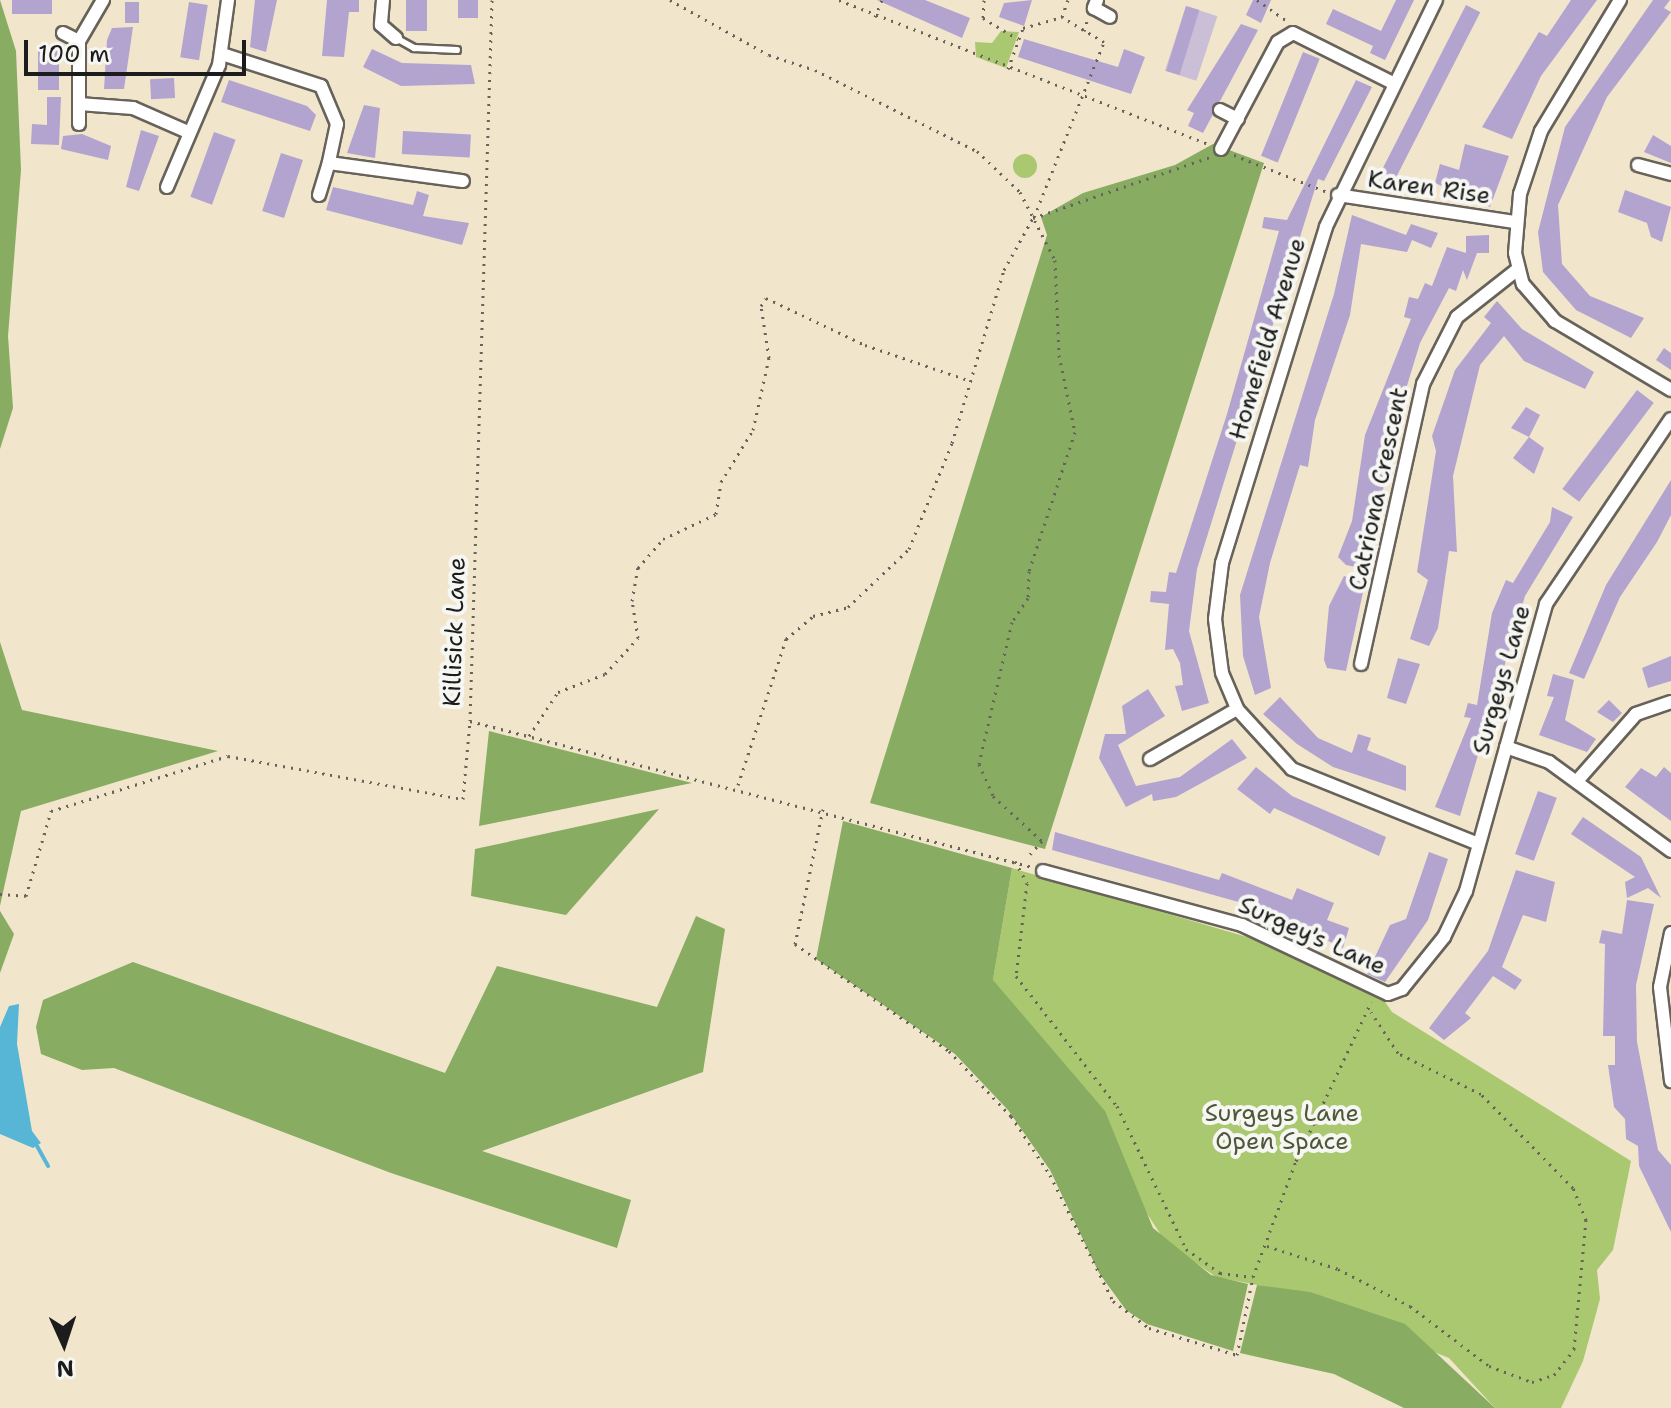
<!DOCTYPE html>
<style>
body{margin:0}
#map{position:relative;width:1671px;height:1408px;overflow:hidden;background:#f1e5cc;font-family:"Shantell Sans",sans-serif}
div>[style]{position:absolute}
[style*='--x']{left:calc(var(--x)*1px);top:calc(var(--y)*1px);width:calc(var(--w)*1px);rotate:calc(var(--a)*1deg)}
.industrial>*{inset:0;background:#cabfd6;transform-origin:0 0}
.green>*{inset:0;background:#aac86f}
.round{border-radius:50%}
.forest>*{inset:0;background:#87ac62}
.water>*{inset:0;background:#57b6d6}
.stream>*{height:4px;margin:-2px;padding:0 2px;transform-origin:2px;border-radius:2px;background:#57b6d6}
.building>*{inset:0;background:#b3a4cf;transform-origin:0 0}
.path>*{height:3px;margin-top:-1.5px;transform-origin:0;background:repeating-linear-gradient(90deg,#67625a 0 2px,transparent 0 8px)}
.roads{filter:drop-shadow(2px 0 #67625a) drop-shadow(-2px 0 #67625a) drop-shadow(0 2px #67625a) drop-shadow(0 -2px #67625a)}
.service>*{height:6px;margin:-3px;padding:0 3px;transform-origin:3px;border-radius:3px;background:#fff}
.minor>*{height:12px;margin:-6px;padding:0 6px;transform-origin:6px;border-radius:6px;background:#fff}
span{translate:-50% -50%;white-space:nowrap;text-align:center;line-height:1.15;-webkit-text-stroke:8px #f6f6f2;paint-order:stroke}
.street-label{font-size:24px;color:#1c1c1c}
.park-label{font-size:24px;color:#4e5839}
.north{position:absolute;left:24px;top:1304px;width:80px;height:80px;-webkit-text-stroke:6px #f6f6f2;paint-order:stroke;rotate:177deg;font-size:22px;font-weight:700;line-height:32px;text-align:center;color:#1c1c1c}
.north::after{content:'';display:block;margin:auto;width:28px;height:36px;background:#1c1c1c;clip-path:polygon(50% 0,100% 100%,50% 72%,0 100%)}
.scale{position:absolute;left:24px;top:40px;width:222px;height:36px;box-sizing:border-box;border:4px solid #1c1c1c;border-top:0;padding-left:10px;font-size:24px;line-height:28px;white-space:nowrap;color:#1c1c1c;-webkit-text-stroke:6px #f6f6f2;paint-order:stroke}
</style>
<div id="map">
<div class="industrial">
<i style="left:1186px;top:6px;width:33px;height:68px;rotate:18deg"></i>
</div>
<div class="green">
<i style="clip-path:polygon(1001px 31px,1019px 32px,1006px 68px,976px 57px,975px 42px,992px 43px)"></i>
<i class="round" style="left:1013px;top:154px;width:24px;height:24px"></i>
<i style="clip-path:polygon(1012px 868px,1264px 942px,1381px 996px,1392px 1012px,1631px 1161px,1613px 1250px,1597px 1270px,1600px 1299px,1583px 1361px,1561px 1408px,1495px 1408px,1449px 1358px,1278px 1289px,1216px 1277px,1165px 1241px,993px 980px)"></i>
</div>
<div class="forest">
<i style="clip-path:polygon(0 0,16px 51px,21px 170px,8px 336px,13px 408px,0 449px)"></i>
<i style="clip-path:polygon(1213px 144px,1264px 163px,1045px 849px,870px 803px,1047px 235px,1041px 217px,1083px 193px,1175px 165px)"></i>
<i style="clip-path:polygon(0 642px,22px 710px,218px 751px,21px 811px,0 906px)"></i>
<i style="clip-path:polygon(489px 731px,692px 783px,479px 826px)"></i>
<i style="clip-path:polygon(659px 809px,566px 915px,471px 896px,475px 849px)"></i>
<i style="clip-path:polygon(843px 821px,1012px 868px,993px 980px,1105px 1111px,1153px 1228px,1211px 1275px,1248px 1284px,1233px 1351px,1147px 1324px,1126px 1310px,1099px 1273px,1050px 1170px,1008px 1110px,955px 1054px,816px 959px)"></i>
<i style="clip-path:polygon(0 911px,14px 934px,0 973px)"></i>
<i style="clip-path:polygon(696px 916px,725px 929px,703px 1072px,482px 1151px,631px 1200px,617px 1248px,391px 1173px,114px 1068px,82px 1070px,41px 1054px,36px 1027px,43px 1000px,133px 962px,445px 1073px,497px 966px,657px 1007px)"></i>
<i style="clip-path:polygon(1257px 1285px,1310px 1292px,1405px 1324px,1495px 1408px,1404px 1408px,1334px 1374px,1240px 1353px)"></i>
</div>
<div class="water">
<i style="clip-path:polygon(19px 1004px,17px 1044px,32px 1131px,41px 1143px,33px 1148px,0 1134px,0 1027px,9px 1006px)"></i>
</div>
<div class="stream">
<i style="--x:37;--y:1146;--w:23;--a:61"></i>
</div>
<div class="building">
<i style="left:12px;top:0;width:40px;height:14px"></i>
<i style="clip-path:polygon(255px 0,277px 0,266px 52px,250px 47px)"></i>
<i style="clip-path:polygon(327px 0,359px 0,359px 12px,349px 12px,344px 57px,322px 56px)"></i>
<i style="left:406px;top:0;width:21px;height:31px"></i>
<i style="left:458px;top:0;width:20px;height:18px"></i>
<i style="clip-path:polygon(877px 0,925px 0,970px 18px,962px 38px)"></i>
<i style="clip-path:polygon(1032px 0,1024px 26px,999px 17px,1004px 3px)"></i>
<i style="clip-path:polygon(1253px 0,1271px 0,1261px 23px,1246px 15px)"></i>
<i style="clip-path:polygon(1396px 0,1414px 0,1385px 60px,1370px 53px,1373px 46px,1326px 24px,1333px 9px,1381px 31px)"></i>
<i style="clip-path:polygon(1571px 0,1597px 0,1541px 76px,1512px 139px,1482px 127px,1539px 32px,1547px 36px)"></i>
<i style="clip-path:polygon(1653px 0,1670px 0,1664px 8px,1671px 12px,1607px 97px,1558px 205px,1562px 264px,1590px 296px,1644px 318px,1631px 338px,1576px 310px,1543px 272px,1538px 232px,1565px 127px)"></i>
<i style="left:125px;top:2px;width:14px;height:21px"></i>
<i style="left:189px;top:2px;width:19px;height:56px;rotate:9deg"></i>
<i style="left:1466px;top:5px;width:16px;height:192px;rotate:27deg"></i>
<i style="left:1186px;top:6px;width:14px;height:68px;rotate:17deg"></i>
<i style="clip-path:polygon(1241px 24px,1258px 30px,1203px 133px,1188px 126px,1194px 113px,1187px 110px)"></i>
<i style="clip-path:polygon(133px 27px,124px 89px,104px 89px,107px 40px,112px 28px)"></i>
<i style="clip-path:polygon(1024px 39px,1118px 67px,1124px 49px,1145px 57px,1131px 94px,1018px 57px)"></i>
<i style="left:38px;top:45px;width:21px;height:45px"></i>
<i style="clip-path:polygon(372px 49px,402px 63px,471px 65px,475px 84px,401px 86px,363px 67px)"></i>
<i style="left:1303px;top:52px;width:18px;height:112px;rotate:22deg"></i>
<i style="left:174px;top:78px;width:20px;height:24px;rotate:87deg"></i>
<i style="clip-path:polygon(229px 80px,307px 106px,316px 115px,310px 131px,221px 102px)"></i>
<i style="clip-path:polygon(1356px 80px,1372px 87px,1324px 181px,1318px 179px,1197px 569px,1189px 631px,1209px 703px,1182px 711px,1175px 686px,1183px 685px,1180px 663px,1173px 649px,1165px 650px,1169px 604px,1150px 602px,1151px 591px,1166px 592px,1169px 572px,1176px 573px,1227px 414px,1279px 231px,1262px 228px,1264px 217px,1287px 220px)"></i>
<i style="clip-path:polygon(47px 97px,61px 97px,59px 145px,31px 144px,32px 124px,47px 125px)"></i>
<i style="clip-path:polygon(364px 105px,380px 108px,375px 158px,347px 153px)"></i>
<i style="clip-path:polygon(141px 130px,159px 136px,139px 191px,126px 187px)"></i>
<i style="left:403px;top:131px;width:68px;height:23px;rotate:3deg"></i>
<i style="left:214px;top:132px;width:23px;height:69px;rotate:20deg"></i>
<i style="clip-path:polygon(82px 134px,111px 146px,108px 160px,61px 149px,63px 136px)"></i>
<i style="clip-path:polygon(1653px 135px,1671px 146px,1671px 163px,1644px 152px)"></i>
<i style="clip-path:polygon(1465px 144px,1509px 156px,1490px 207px,1435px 183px,1440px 164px,1459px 170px)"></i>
<i style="left:281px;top:153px;width:23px;height:61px;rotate:18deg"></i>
<i style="clip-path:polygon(333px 187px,413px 205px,417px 191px,429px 195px,423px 216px,469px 223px,462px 245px,326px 210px)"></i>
<i style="clip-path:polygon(1625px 190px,1671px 207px,1662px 242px,1651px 237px,1647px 223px,1618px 212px)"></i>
<i style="clip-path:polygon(1352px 215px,1406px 235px,1411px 224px,1438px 233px,1431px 248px,1412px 240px,1407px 252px,1361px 244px,1350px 315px,1315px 420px,1308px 467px,1300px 465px,1270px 563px,1259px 617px,1271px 688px,1255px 695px,1243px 656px,1240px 595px,1334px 294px)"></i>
<i style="clip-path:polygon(1489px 235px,1489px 253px,1477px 253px,1467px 280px,1463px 270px,1456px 291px,1449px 288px,1420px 343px,1392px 435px,1370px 570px,1346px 565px,1338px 557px,1352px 521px,1365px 435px,1411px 319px,1404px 317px,1409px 297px,1418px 299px,1425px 283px,1432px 286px,1447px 247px,1466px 253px,1466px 236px)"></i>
<i style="clip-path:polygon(1497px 301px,1522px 329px,1594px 372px,1585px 389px,1524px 361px,1504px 336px,1480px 365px,1453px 476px,1457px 552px,1449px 551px,1438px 628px,1429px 646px,1410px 639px,1428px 580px,1417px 572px,1436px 451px,1432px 436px,1455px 370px,1491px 323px,1484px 317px)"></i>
<i style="clip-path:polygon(1664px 348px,1671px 353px,1671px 370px,1656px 360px)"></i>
<i style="left:1637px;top:390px;width:21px;height:124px;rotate:37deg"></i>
<i style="clip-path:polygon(1526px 407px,1540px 415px,1529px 437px,1511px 428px)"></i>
<i style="clip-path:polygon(1529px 437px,1544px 448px,1534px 474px,1513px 458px)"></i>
<i style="clip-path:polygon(1671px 480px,1671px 515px,1657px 542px,1620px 597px,1584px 679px,1569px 673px,1606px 585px)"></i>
<i style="clip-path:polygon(1552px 507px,1573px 517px,1525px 596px,1460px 816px,1435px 807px,1471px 718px,1464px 717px,1468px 703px,1477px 705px,1492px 613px,1506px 580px,1513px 583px,1550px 522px)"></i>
<i style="clip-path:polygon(1344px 576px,1365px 583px,1346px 671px,1327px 668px,1324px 660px,1329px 606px)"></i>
<i style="clip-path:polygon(1671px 656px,1671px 681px,1648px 688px,1642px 668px)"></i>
<i style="clip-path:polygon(1398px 658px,1420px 664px,1406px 704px,1387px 698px)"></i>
<i style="clip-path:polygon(1553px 674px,1574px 680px,1565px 720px,1596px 739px,1587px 752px,1539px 735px,1554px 697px,1547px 696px)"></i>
<i style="clip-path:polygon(1148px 689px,1165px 716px,1118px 745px,1136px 786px,1180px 777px,1232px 739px,1247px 758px,1176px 797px,1153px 801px,1152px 794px,1126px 807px,1099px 758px,1105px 734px,1126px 734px,1122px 706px)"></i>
<i style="clip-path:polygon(1280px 697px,1318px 738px,1352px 753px,1358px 734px,1371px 738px,1367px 750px,1406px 766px,1406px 791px,1333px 767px,1297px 744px,1263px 714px)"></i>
<i style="clip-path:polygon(1609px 700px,1622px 713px,1613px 722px,1597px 712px)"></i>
<i style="clip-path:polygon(1256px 767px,1292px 796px,1386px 837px,1379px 856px,1274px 808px,1270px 814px,1237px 789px)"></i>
<i style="clip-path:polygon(1664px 767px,1671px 773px,1671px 821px,1625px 787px,1641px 768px,1656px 777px)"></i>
<i style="left:1538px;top:791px;width:20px;height:67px;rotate:20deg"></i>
<i style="clip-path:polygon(1583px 817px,1641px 857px,1661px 898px,1648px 888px,1627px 898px,1625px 882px,1635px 877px,1571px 834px)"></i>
<i style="clip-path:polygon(1055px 832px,1219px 880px,1222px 873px,1292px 900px,1297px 888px,1334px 903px,1327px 920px,1349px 928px,1343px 948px,1253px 906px,1052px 850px)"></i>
<i style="clip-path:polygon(1429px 852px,1448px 859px,1428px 920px,1385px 982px,1367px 974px,1390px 925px,1406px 919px)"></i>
<i style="clip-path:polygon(1516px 870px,1555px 882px,1546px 922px,1523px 915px,1502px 967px,1522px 980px,1515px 990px,1493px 976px,1465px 1013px,1471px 1018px,1444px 1040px,1429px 1028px,1488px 951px)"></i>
<i style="clip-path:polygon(1627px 900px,1654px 904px,1636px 985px,1637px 1042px,1658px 1150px,1671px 1165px,1671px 1232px,1639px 1166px,1638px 1146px,1626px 1139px,1625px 1119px,1614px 1107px,1608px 1065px,1615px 1065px,1615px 1036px,1603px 1036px,1605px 944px,1599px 943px,1602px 930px,1622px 934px)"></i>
</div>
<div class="path">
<i style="--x:492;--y:0;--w:721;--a:91.75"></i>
<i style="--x:470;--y:721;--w:581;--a:14.56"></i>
<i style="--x:670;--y:0;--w:113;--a:29.1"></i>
<i style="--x:769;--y:55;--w:48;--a:18.1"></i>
<i style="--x:815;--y:70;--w:181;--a:26.6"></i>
<i style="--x:977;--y:151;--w:59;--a:43.6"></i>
<i style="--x:1020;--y:192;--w:76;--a:62.8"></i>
<i style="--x:1055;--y:260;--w:95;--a:87.6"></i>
<i style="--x:1059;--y:355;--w:79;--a:78.3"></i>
<i style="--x:1075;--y:432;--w:146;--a:108.3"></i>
<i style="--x:1029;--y:571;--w:27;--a:92"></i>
<i style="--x:1028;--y:598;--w:29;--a:124"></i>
<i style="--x:1012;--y:622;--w:146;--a:103.1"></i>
<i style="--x:979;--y:764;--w:35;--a:66"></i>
<i style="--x:993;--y:796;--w:67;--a:42.6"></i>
<i style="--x:1042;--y:841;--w:24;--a:132"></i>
<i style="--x:839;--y:0;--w:396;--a:21.3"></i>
<i style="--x:984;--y:0;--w:18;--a:93"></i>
<i style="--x:983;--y:18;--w:41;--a:31"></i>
<i style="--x:1257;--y:0;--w:39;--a:35"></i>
<i style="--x:875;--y:17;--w:18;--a:-68"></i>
<i style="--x:1084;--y:31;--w:10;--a:-73"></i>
<i style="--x:1008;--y:69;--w:44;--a:-69.9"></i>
<i style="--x:1023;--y:28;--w:41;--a:-15.8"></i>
<i style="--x:1234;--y:155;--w:100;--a:21.7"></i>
<i style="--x:1034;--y:217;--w:188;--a:-68.2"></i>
<i style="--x:1104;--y:42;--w:49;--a:-149.2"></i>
<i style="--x:1062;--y:17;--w:18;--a:-71"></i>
<i style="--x:529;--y:736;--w:53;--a:-56.6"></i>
<i style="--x:558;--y:692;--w:50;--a:-21"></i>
<i style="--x:605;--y:674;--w:49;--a:-47.5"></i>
<i style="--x:638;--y:638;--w:37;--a:-99"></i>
<i style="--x:632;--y:601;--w:34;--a:-80"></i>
<i style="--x:638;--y:568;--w:38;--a:-49"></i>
<i style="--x:663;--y:539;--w:59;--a:-25.3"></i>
<i style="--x:716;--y:514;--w:32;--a:-81"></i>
<i style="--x:721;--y:482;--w:61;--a:-58.4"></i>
<i style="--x:753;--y:430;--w:74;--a:-77.5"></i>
<i style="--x:769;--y:358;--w:53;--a:-98.7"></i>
<i style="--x:761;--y:306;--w:9;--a:-58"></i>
<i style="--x:766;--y:298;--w:110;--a:25.4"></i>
<i style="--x:865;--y:345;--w:109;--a:18.8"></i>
<i style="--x:738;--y:785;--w:154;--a:-71.8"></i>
<i style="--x:786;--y:639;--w:35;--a:-40"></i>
<i style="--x:813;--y:616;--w:36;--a:-14"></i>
<i style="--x:848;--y:607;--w:84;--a:-43.6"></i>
<i style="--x:909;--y:549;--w:114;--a:-67.9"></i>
<i style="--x:952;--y:443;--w:181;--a:-73.3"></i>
<i style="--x:1004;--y:270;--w:60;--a:-60.9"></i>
<i style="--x:1033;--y:218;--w:187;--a:-19"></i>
<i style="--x:823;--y:809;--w:138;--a:101.7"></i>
<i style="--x:795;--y:944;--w:188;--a:34.8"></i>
<i style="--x:949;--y:1051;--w:90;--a:46.4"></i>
<i style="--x:1011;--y:1116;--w:71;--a:56.5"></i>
<i style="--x:1050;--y:1175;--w:141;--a:63.4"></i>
<i style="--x:1113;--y:1301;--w:45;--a:36.9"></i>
<i style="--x:1149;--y:1328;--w:92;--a:17.1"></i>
<i style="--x:1237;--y:1355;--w:80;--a:-78.4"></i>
<i style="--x:1015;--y:861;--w:25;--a:61"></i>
<i style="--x:1027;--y:883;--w:94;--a:96.7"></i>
<i style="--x:1016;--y:976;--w:165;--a:52.2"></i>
<i style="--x:1117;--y:1106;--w:159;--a:64.2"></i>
<i style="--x:1186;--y:1249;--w:42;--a:35.2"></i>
<i style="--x:1220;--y:1273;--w:33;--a:7"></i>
<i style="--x:1253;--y:1277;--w:124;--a:-69.7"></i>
<i style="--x:1296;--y:1161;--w:176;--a:-64.7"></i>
<i style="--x:0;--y:894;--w:26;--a:4"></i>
<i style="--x:26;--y:896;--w:89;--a:-73.6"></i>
<i style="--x:51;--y:811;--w:185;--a:-17.3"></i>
<i style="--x:228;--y:756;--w:239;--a:10.4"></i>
<i style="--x:463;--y:799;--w:78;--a:-84.9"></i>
<i style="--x:1267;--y:1246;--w:75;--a:17.9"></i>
<i style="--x:1338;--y:1269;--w:81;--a:27.2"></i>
<i style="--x:1410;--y:1306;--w:99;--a:37.2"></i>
<i style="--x:1489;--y:1366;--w:46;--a:20.4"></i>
<i style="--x:1532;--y:1382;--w:23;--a:-18"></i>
<i style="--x:1554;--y:1375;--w:33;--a:-52"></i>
<i style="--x:1574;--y:1349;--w:130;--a:-84.7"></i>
<i style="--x:1586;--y:1220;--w:35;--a:-112"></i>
<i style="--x:1573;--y:1188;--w:132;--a:-134.4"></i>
<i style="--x:1481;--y:1094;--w:93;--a:-153.7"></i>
<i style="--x:1398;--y:1053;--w:49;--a:-123.4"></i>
</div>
<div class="roads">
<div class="service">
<i style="--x:396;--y:38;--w:21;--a:29"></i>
<i style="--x:414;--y:48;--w:43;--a:2.7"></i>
</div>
<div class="minor">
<i style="--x:103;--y:0;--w:48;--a:120.3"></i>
<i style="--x:79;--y:41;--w:63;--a:90"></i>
<i style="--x:79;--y:104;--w:54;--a:4.2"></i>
<i style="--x:133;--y:108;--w:58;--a:23.5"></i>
<i style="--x:383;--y:0;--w:25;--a:95"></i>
<i style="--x:381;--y:25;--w:20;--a:41"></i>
<i style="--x:1097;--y:0;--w:9;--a:111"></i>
<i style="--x:1094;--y:8;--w:18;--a:29"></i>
<i style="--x:1436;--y:0;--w:252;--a:115.9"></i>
<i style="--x:1326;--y:227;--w:352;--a:107.2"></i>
<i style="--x:1222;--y:563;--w:56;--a:97.1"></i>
<i style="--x:1215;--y:619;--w:54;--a:82.6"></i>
<i style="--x:1222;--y:673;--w:39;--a:67"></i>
<i style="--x:1237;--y:709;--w:81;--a:47.5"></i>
<i style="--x:1292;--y:769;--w:201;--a:21.9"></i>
<i style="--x:1620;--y:0;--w:153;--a:121.1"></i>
<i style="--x:1541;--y:131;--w:66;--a:108.4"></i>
<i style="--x:1520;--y:194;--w:59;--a:94.8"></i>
<i style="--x:1515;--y:253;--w:32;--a:76"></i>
<i style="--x:1523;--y:284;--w:49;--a:49.1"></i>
<i style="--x:1555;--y:321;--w:135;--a:30.7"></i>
<i style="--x:63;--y:33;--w:18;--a:27"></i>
<i style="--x:222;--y:54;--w:104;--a:17.9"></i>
<i style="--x:321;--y:86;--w:41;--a:67.2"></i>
<i style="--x:337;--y:124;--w:40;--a:102"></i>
<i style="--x:329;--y:163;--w:135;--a:7.7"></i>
<i style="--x:1220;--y:110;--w:20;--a:27"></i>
<i style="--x:79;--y:124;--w:20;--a:-90"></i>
<i style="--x:1221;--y:149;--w:121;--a:-62"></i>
<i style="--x:1278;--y:42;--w:17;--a:-31"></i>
<i style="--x:1293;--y:33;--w:112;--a:26.6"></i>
<i style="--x:1638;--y:165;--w:34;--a:15"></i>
<i style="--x:167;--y:187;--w:133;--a:-66.9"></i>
<i style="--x:219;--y:65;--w:66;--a:-82.1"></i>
<i style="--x:319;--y:195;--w:34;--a:-73"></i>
<i style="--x:1338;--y:195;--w:179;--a:8.7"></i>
<i style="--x:1361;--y:664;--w:287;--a:-77.5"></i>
<i style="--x:1423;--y:384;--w:75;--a:-63.1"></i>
<i style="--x:1457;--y:317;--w:78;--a:-38.2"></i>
<i style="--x:1506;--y:747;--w:46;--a:19.2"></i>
<i style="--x:1549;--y:762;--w:151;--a:36.1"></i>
<i style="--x:1150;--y:759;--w:100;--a:-29.9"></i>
<i style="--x:1577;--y:781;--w:89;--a:-48.6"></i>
<i style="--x:1636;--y:714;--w:37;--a:-19"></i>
<i style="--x:1043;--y:871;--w:206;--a:15.2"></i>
<i style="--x:1242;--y:925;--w:161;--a:25.3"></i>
<i style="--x:1388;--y:994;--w:15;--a:-20"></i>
<i style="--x:1402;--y:989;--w:67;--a:-51.1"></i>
<i style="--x:1444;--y:937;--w:51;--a:-64.4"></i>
<i style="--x:1466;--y:891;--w:298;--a:-74.4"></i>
<i style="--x:1546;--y:604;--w:223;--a:-56"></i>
<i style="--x:1671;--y:933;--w:55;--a:101.5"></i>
<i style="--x:1660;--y:987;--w:95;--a:83.3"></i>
</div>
</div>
<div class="street-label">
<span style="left:1429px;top:188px;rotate:8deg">Karen Rise</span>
<span style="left:1268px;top:339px;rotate:-73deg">Homefield Avenue</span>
<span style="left:1379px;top:489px;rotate:-78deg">Catriona Crescent</span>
<span style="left:455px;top:632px;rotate:-88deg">Killisick Lane</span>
<span style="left:1502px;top:680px;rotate:-74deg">Surgeys Lane</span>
<span style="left:1312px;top:936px;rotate:24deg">Surgey's Lane</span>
</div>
<div class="park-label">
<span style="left:1282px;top:1128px">Surgeys Lane<br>Open Space</span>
</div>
<div class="north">N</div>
<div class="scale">100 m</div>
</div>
